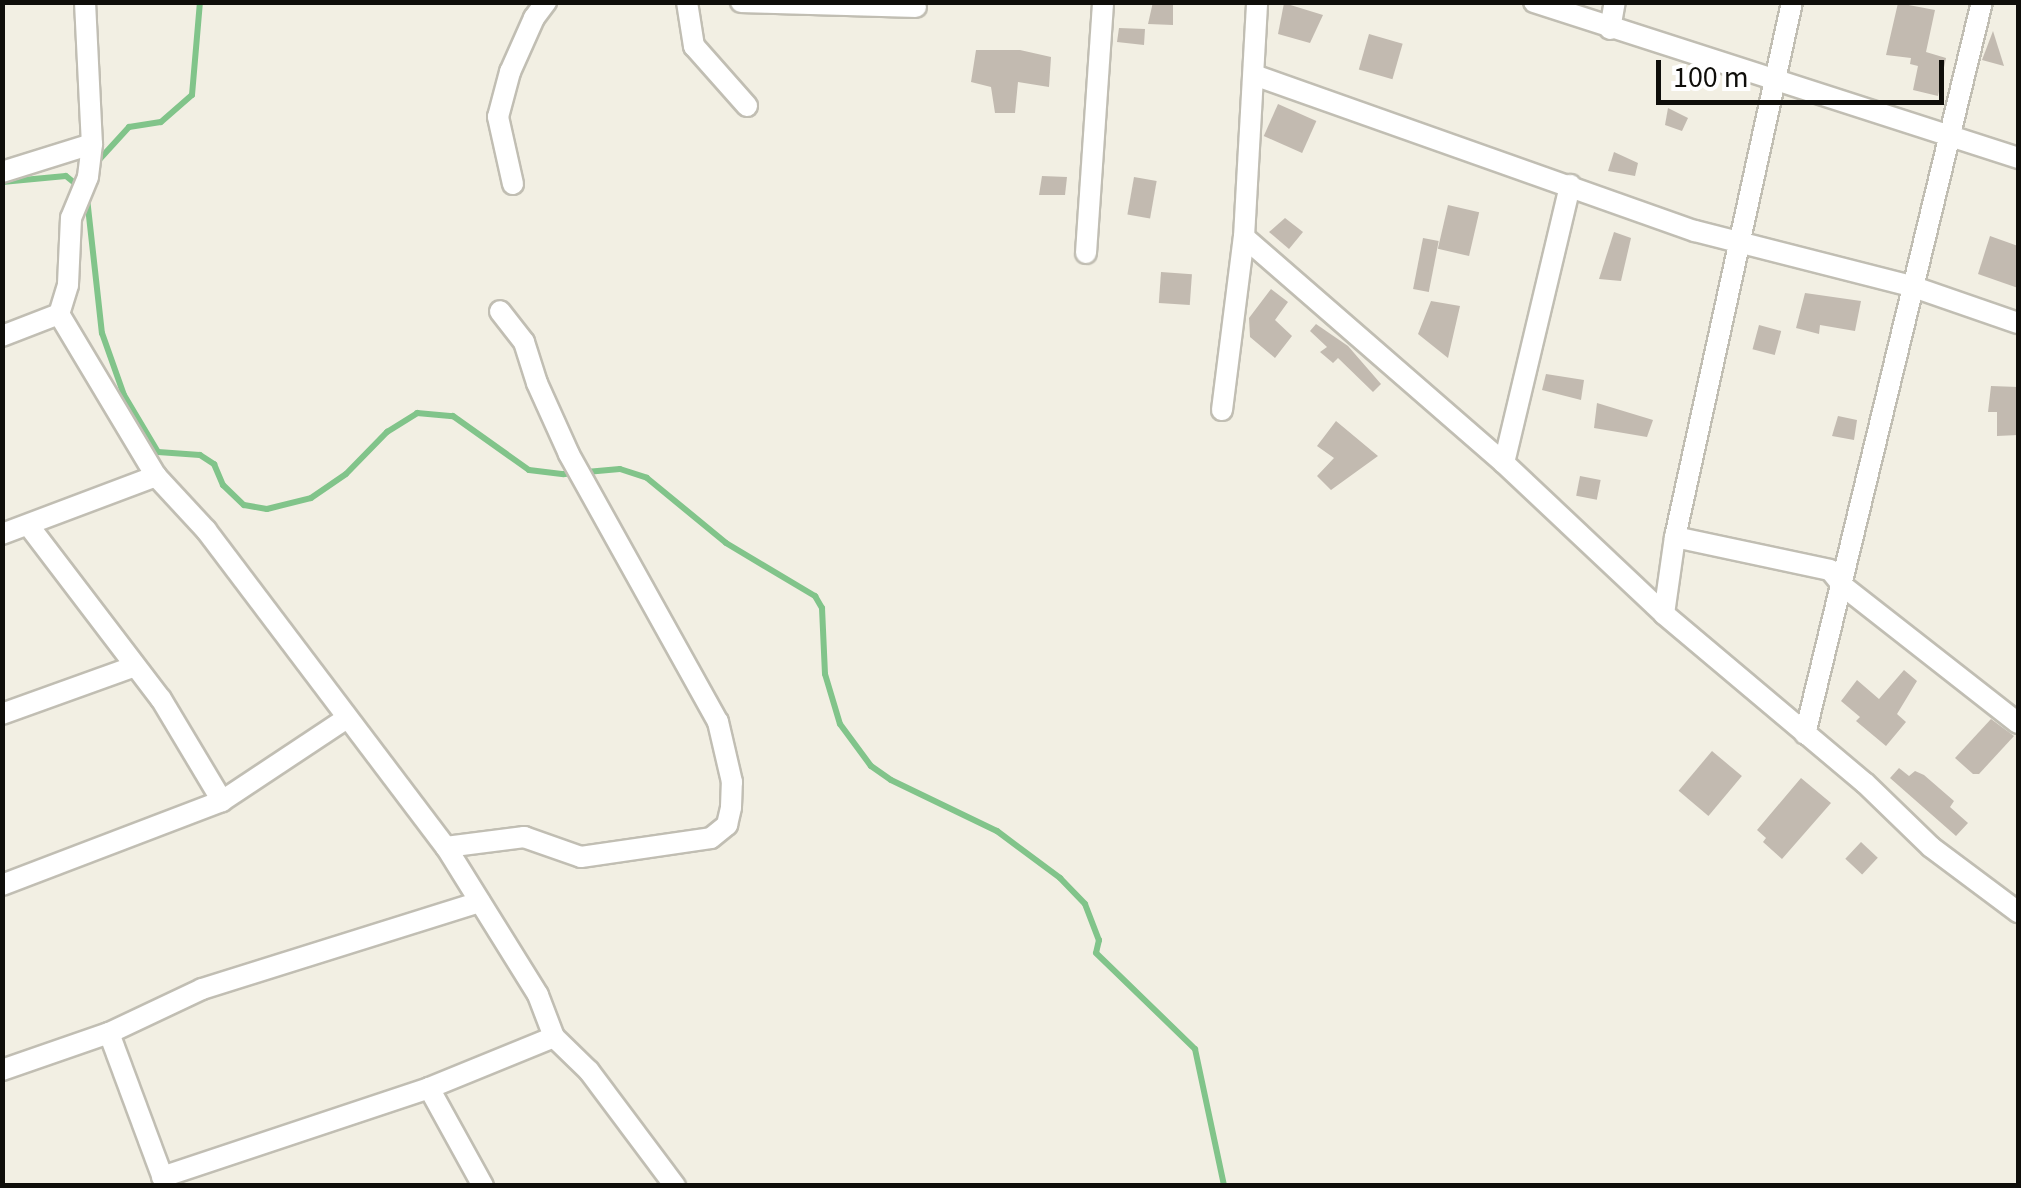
<!DOCTYPE html>
<style>
body{margin:0}
#map{position:relative;width:2021px;height:1188px;overflow:hidden;background:#f2efe3;font-family:"Source Sans 3",sans-serif}
div>[style]{position:absolute}
[style*='--x']{left:calc(var(--x)*1px);top:calc(var(--y)*1px);width:calc(var(--w)*1px);rotate:calc(var(--a)*1deg)}
.stream>*{height:6px;margin:-3px;padding:0 3px;transform-origin:3px;border-radius:3px;background:#81c48a}
.building>*{inset:0;background:#c2bab0;transform-origin:0 0}
.roads{filter:drop-shadow(2px 0 #c1beb3) drop-shadow(-2px 0 #c1beb3) drop-shadow(0 2px #c1beb3) drop-shadow(0 -2px #c1beb3)}
.street>*{height:20px;margin:-10px;padding:0 10px;transform-origin:10px;border-radius:10px;background:#fff}
span{translate:-50% -50%;white-space:nowrap;text-align:center;line-height:1.15;-webkit-text-stroke:10px #fff;paint-order:stroke}
.frame{position:absolute;inset:0;border:5px solid #0f0e0a;pointer-events:none}
.scale{position:absolute;left:1656px;top:60px;width:288px;height:45px;box-sizing:border-box;border:5px solid #0f0e0a;border-top:0;padding-left:12px;font-size:30px;line-height:35px;white-space:nowrap;color:#0f0e0a;-webkit-text-stroke:8px #fff;paint-order:stroke}
</style>
<div id="map">
<div class="stream">
<i style="--x:98;--y:161;--w:46;--a:-47.6"></i>
<i style="--x:129;--y:127;--w:32;--a:-9"></i>
<i style="--x:161;--y:122;--w:41;--a:-41.1"></i>
<i style="--x:192;--y:95;--w:93;--a:-85.1"></i>
<i style="--x:2;--y:182;--w:64;--a:-5.4"></i>
<i style="--x:66;--y:176;--w:19;--a:39"></i>
<i style="--x:87;--y:198;--w:136;--a:83.7"></i>
<i style="--x:102;--y:333;--w:66;--a:70.5"></i>
<i style="--x:124;--y:395;--w:66;--a:59.2"></i>
<i style="--x:158;--y:452;--w:42;--a:4.1"></i>
<i style="--x:200;--y:455;--w:17;--a:33"></i>
<i style="--x:214;--y:464;--w:23;--a:67"></i>
<i style="--x:223;--y:485;--w:29;--a:44"></i>
<i style="--x:244;--y:505;--w:23;--a:10"></i>
<i style="--x:267;--y:509;--w:45;--a:-14"></i>
<i style="--x:311;--y:498;--w:42;--a:-34.4"></i>
<i style="--x:346;--y:474;--w:59;--a:-45.7"></i>
<i style="--x:387;--y:432;--w:36;--a:-32"></i>
<i style="--x:417;--y:413;--w:36;--a:5"></i>
<i style="--x:453;--y:416;--w:93;--a:35.4"></i>
<i style="--x:529;--y:470;--w:35;--a:7"></i>
<i style="--x:564;--y:474;--w:56;--a:-5.1"></i>
<i style="--x:620;--y:469;--w:28;--a:18"></i>
<i style="--x:647;--y:478;--w:102;--a:39.4"></i>
<i style="--x:726;--y:543;--w:104;--a:30.8"></i>
<i style="--x:815;--y:596;--w:14;--a:60"></i>
<i style="--x:822;--y:608;--w:66;--a:87.4"></i>
<i style="--x:825;--y:674;--w:52;--a:73.3"></i>
<i style="--x:840;--y:724;--w:52;--a:53.6"></i>
<i style="--x:871;--y:766;--w:24;--a:35"></i>
<i style="--x:891;--y:780;--w:118;--a:25.7"></i>
<i style="--x:997;--y:831;--w:79;--a:36.7"></i>
<i style="--x:1060;--y:878;--w:36;--a:46"></i>
<i style="--x:1085;--y:904;--w:39;--a:69"></i>
<i style="--x:1099;--y:940;--w:13;--a:103"></i>
<i style="--x:1096;--y:953;--w:138;--a:44.1"></i>
<i style="--x:1195;--y:1049;--w:140;--a:78"></i>
</div>
<div class="building">
<i style="clip-path:polygon(1153px 2px,1173px 2px,1173px 25px,1148px 24px)"></i>
<i style="clip-path:polygon(1284px 3px,1323px 15px,1310px 43px,1278px 34px)"></i>
<i style="clip-path:polygon(1898px 3px,1935px 10px,1926px 52px,1946px 58px,1938px 96px,1913px 90px,1918px 66px,1910px 64px,1911px 58px,1886px 55px)"></i>
<i style="clip-path:polygon(1119px 28px,1145px 29px,1144px 45px,1117px 42px)"></i>
<i style="clip-path:polygon(1993px 31px,2004px 66px,1982px 60px)"></i>
<i style="left:1369px;top:34px;width:35px;height:37px;rotate:16deg"></i>
<i style="clip-path:polygon(976px 50px,1020px 50px,1051px 57px,1049px 87px,1018px 82px,1015px 113px,995px 113px,991px 87px,971px 82px)"></i>
<i style="left:1278px;top:104px;width:42px;height:35px;rotate:24deg"></i>
<i style="clip-path:polygon(1668px 108px,1688px 118px,1682px 131px,1665px 125px)"></i>
<i style="clip-path:polygon(1614px 152px,1638px 163px,1635px 176px,1608px 171px)"></i>
<i style="clip-path:polygon(1042px 176px,1067px 177px,1065px 195px,1039px 195px)"></i>
<i style="left:1134px;top:177px;width:23px;height:38px;rotate:10deg"></i>
<i style="left:1448px;top:205px;width:32px;height:45px;rotate:13deg"></i>
<i style="clip-path:polygon(1285px 218px,1303px 232px,1289px 249px,1269px 232px)"></i>
<i style="clip-path:polygon(1614px 232px,1631px 238px,1621px 281px,1599px 279px)"></i>
<i style="clip-path:polygon(1990px 236px,2018px 246px,2018px 288px,1978px 274px)"></i>
<i style="left:1423px;top:238px;width:16px;height:52px;rotate:11deg"></i>
<i style="left:1161px;top:272px;width:31px;height:31px;rotate:4deg"></i>
<i style="clip-path:polygon(1271px 289px,1288px 302px,1275px 320px,1292px 336px,1275px 358px,1250px 337px,1249px 318px)"></i>
<i style="clip-path:polygon(1805px 293px,1861px 301px,1855px 331px,1820px 325px,1819px 334px,1796px 328px)"></i>
<i style="clip-path:polygon(1431px 301px,1460px 306px,1448px 358px,1418px 334px)"></i>
<i style="clip-path:polygon(1316px 324px,1348px 346px,1381px 384px,1373px 392px,1338px 358px,1333px 363px,1320px 352px,1327px 347px,1310px 331px)"></i>
<i style="left:1759px;top:325px;width:23px;height:25px;rotate:15deg"></i>
<i style="clip-path:polygon(1546px 374px,1584px 380px,1581px 400px,1542px 390px)"></i>
<i style="clip-path:polygon(1991px 386px,2018px 387px,2018px 435px,1997px 436px,1997px 412px,1988px 412px)"></i>
<i style="clip-path:polygon(1597px 403px,1653px 420px,1647px 437px,1594px 428px)"></i>
<i style="clip-path:polygon(1838px 416px,1857px 420px,1854px 440px,1832px 436px)"></i>
<i style="clip-path:polygon(1336px 421px,1378px 456px,1331px 490px,1317px 476px,1334px 458px,1317px 446px)"></i>
<i style="left:1580px;top:476px;width:21px;height:20px;rotate:11deg"></i>
<i style="clip-path:polygon(1904px 670px,1917px 681px,1897px 714px,1906px 722px,1886px 746px,1856px 721px,1860px 717px,1841px 701px,1857px 680px,1879px 699px)"></i>
<i style="clip-path:polygon(1991px 719px,2014px 736px,1979px 774px,1973px 774px,1955px 758px)"></i>
<i style="left:1712px;top:751px;width:39px;height:52px;rotate:40deg"></i>
<i style="clip-path:polygon(1899px 768px,1909px 776px,1915px 771px,1924px 775px,1954px 801px,1950px 807px,1968px 823px,1956px 836px,1890px 778px)"></i>
<i style="clip-path:polygon(1801px 778px,1831px 803px,1782px 859px,1763px 842px,1766px 838px,1757px 830px)"></i>
<i style="left:1861px;top:842px;width:23px;height:23px;rotate:43deg"></i>
</div>
<div class="roads">
<div class="street">
<i style="--x:85;--y:2;--w:142;--a:87.2"></i>
<i style="--x:92;--y:144;--w:33;--a:97"></i>
<i style="--x:88;--y:177;--w:44;--a:112.5"></i>
<i style="--x:71;--y:218;--w:67;--a:92.6"></i>
<i style="--x:68;--y:285;--w:30;--a:107"></i>
<i style="--x:59;--y:314;--w:189;--a:59.1"></i>
<i style="--x:156;--y:476;--w:74;--a:47.2"></i>
<i style="--x:206;--y:530;--w:398;--a:52.9"></i>
<i style="--x:446;--y:847;--w:174;--a:58.1"></i>
<i style="--x:538;--y:995;--w:45;--a:69.1"></i>
<i style="--x:554;--y:1037;--w:49;--a:44.2"></i>
<i style="--x:589;--y:1071;--w:144;--a:53.2"></i>
<i style="--x:687;--y:2;--w:45;--a:81"></i>
<i style="--x:694;--y:46;--w:80;--a:48.5"></i>
<i style="--x:741;--y:2;--w:175;--a:1.6"></i>
<i style="--x:1534;--y:2;--w:509;--a:17.86"></i>
<i style="--x:1610;--y:29;--w:27;--a:-80"></i>
<i style="--x:1254;--y:75;--w:468;--a:19.5"></i>
<i style="--x:1695;--y:231;--w:223;--a:14.3"></i>
<i style="--x:1911;--y:286;--w:113;--a:19.1"></i>
<i style="--x:2;--y:172;--w:94;--a:-17.3"></i>
<i style="--x:513;--y:184;--w:69;--a:-102.6"></i>
<i style="--x:498;--y:117;--w:47;--a:-75.1"></i>
<i style="--x:510;--y:72;--w:59;--a:-66"></i>
<i style="--x:534;--y:18;--w:20;--a:-53"></i>
<i style="--x:1244;--y:237;--w:344;--a:41"></i>
<i style="--x:1504;--y:463;--w:220;--a:43.3"></i>
<i style="--x:1664;--y:614;--w:263;--a:40.1"></i>
<i style="--x:1865;--y:783;--w:92;--a:44.1"></i>
<i style="--x:1931;--y:847;--w:109;--a:36.8"></i>
<i style="--x:1086;--y:253;--w:252;--a:-86.1"></i>
<i style="--x:2;--y:336;--w:61;--a:-21.1"></i>
<i style="--x:1222;--y:410;--w:174;--a:-82.8"></i>
<i style="--x:1244;--y:237;--w:235;--a:-86.8"></i>
<i style="--x:1504;--y:463;--w:286;--a:-76.6"></i>
<i style="--x:29;--y:526;--w:218;--a:52.7"></i>
<i style="--x:161;--y:699;--w:119;--a:59.1"></i>
<i style="--x:2;--y:534;--w:165;--a:-20.6"></i>
<i style="--x:1675;--y:537;--w:158;--a:12"></i>
<i style="--x:1830;--y:570;--w:21;--a:51"></i>
<i style="--x:1843;--y:586;--w:222;--a:38.1"></i>
<i style="--x:1664;--y:614;--w:78;--a:-81.9"></i>
<i style="--x:1675;--y:537;--w:548;--a:-77.66"></i>
<i style="--x:2;--y:714;--w:141;--a:-19.8"></i>
<i style="--x:1805;--y:734;--w:753;--a:-76.41"></i>
<i style="--x:446;--y:847;--w:79;--a:-7.3"></i>
<i style="--x:524;--y:837;--w:60;--a:19.3"></i>
<i style="--x:581;--y:857;--w:131;--a:-8.3"></i>
<i style="--x:711;--y:838;--w:21;--a:-39"></i>
<i style="--x:727;--y:825;--w:18;--a:-77"></i>
<i style="--x:731;--y:807;--w:25;--a:-88"></i>
<i style="--x:732;--y:782;--w:62;--a:-103.1"></i>
<i style="--x:718;--y:722;--w:307;--a:-119.1"></i>
<i style="--x:569;--y:454;--w:78;--a:-114.3"></i>
<i style="--x:537;--y:383;--w:43;--a:-107.6"></i>
<i style="--x:524;--y:342;--w:39;--a:-128"></i>
<i style="--x:2;--y:885;--w:235;--a:-20.9"></i>
<i style="--x:222;--y:801;--w:150;--a:-33.6"></i>
<i style="--x:109;--y:1033;--w:163;--a:69.6"></i>
<i style="--x:2;--y:1070;--w:113;--a:-19.1"></i>
<i style="--x:109;--y:1033;--w:103;--a:-25.3"></i>
<i style="--x:202;--y:989;--w:291;--a:-17.4"></i>
<i style="--x:429;--y:1088;--w:135;--a:-22.2"></i>
<i style="--x:162;--y:1177;--w:281;--a:-18.4"></i>
<i style="--x:429;--y:1088;--w:112;--a:61.1"></i>
</div>
</div>
<div class="frame"></div>
<div class="scale">100 m</div>
</div>
